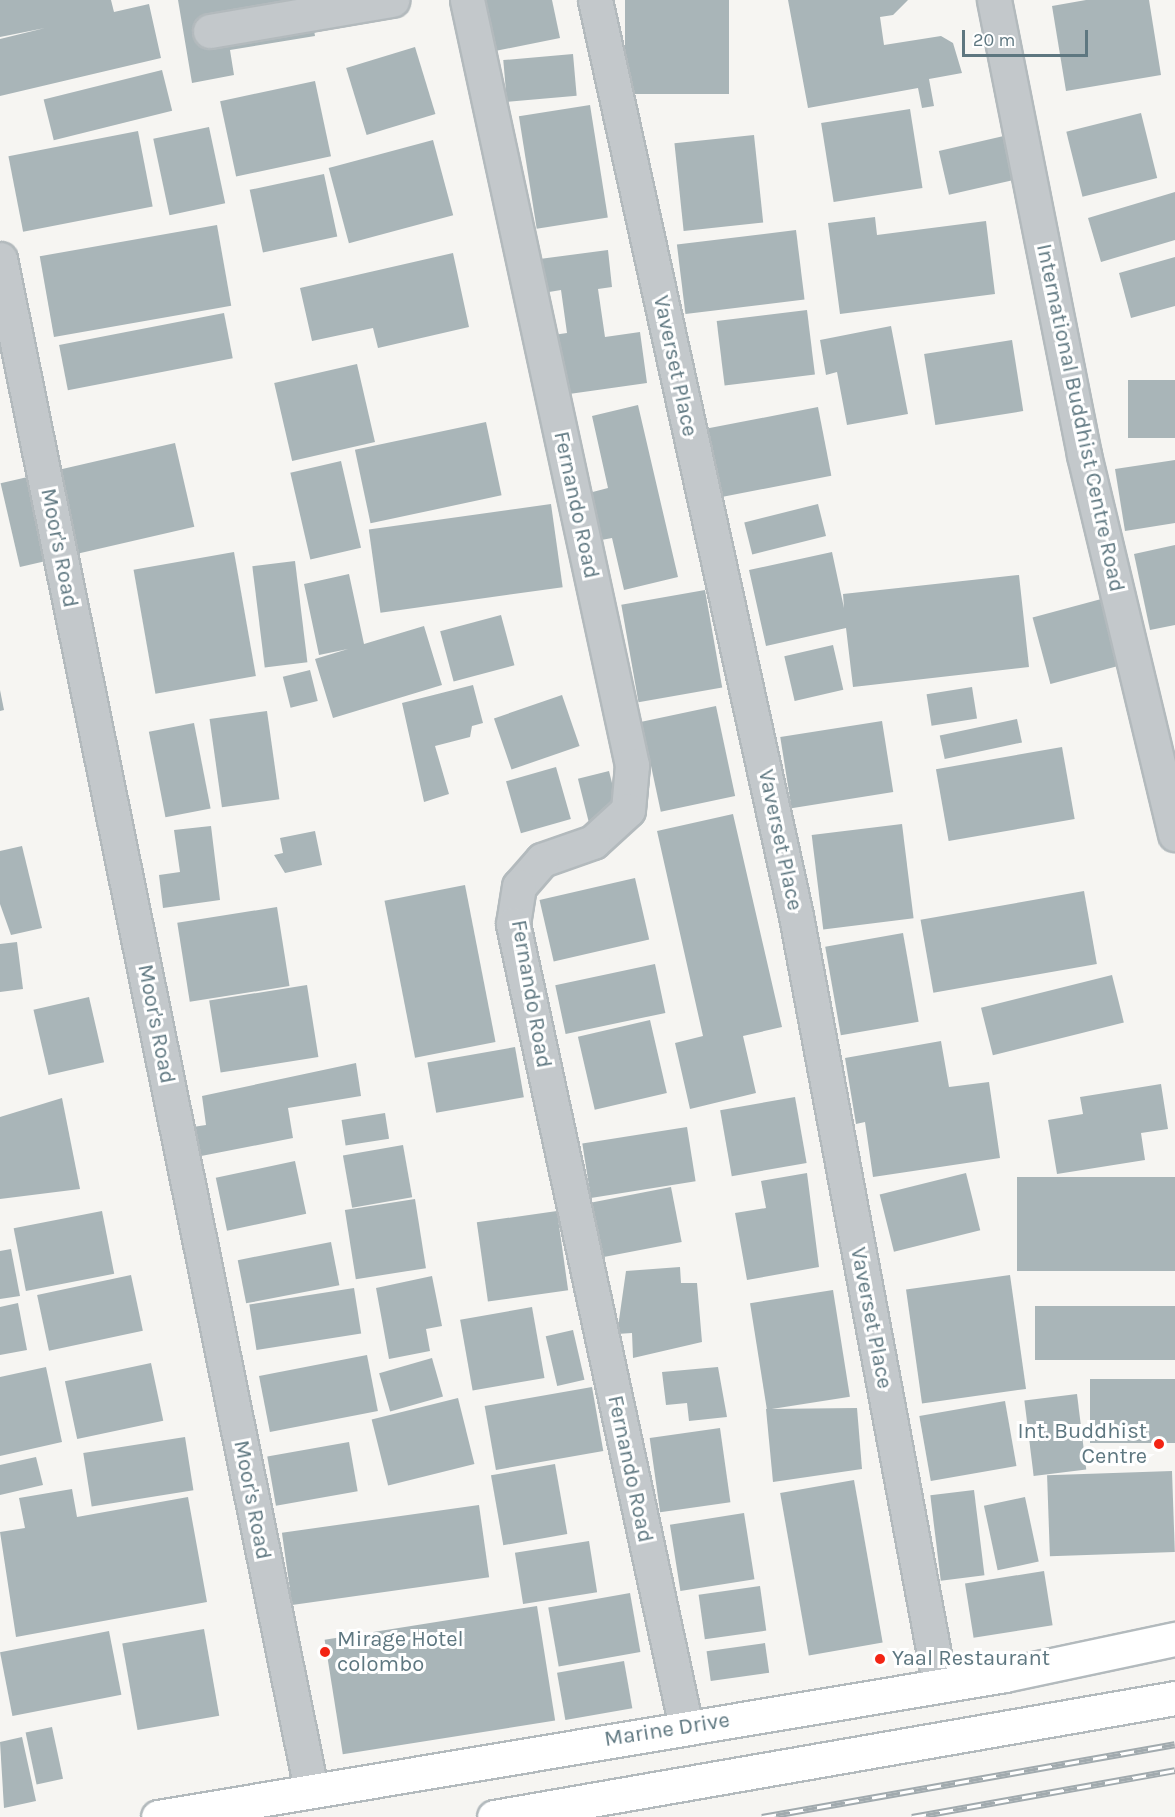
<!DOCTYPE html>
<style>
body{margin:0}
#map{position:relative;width:1175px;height:1817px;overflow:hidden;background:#f6f5f2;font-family:Karla,sans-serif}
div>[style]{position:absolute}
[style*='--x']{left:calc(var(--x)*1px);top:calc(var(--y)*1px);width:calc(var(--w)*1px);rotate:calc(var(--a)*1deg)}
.building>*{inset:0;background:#a9b5b8;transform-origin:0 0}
.roads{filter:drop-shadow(2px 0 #b3babd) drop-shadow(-2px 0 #b3babd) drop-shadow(0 2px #b3babd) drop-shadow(0 -2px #b3babd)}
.minor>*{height:33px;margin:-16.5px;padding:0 16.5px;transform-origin:16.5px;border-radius:16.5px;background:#c3c8cb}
.major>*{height:33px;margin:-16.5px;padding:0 16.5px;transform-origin:16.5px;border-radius:16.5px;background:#fff}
.rail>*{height:7px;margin-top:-3.5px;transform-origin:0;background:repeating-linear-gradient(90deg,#fff 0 14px,#a1aaae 0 28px);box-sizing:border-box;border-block:2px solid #a1aaae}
.dots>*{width:16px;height:16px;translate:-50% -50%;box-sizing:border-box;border:3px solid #fff;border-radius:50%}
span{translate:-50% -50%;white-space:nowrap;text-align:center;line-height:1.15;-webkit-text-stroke:6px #fff;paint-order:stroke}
.street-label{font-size:22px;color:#5e7780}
.poi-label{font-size:22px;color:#5e7780}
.right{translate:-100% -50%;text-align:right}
.left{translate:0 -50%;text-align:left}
.scale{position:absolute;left:962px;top:30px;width:126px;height:27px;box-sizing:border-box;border:3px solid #5e7780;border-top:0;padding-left:8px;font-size:18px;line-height:21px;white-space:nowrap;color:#5e7780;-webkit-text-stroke:4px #fff;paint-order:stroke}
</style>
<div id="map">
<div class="building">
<i style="clip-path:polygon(0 0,111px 0,114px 12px,149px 4px,161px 58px,0 96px,0 39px,45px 28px,0 37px)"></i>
<i style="clip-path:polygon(178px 0,309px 0,315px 36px,230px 50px,234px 75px,192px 83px)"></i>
<i style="clip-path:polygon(479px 0,552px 0,560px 38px,490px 52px)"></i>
<i style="left:625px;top:0;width:104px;height:94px"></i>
<i style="clip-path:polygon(788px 0,908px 0,893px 15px,880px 17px,884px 45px,941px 36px,953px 43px,962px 73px,929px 79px,934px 106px,922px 108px,918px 88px,808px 108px)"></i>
<i style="clip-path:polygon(1086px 0,1149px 0,1161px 75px,1066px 91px,1052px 6px)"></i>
<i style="left:415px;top:47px;width:70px;height:72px;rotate:73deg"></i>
<i style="left:573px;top:54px;width:42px;height:70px;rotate:85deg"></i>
<i style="left:162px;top:70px;width:42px;height:122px;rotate:76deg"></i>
<i style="left:315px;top:81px;width:77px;height:97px;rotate:78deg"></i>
<i style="left:590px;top:105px;width:114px;height:72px;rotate:81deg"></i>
<i style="left:910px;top:109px;width:80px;height:90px;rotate:81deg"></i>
<i style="left:1141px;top:113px;width:67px;height:77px;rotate:76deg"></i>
<i style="left:209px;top:127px;width:78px;height:57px;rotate:78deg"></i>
<i style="left:138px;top:131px;width:77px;height:132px;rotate:79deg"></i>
<i style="left:754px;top:135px;width:88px;height:80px;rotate:84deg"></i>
<i style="left:1008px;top:135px;width:45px;height:71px;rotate:77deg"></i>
<i style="left:433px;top:140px;width:78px;height:108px;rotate:75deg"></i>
<i style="left:324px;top:174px;width:64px;height:76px;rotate:78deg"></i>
<i style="clip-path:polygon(1175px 192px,1175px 240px,1101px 262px,1088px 218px)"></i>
<i style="clip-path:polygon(875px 217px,877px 235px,986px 221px,995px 294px,840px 314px,828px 223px)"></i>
<i style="left:217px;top:225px;width:82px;height:180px;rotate:80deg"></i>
<i style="left:796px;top:230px;width:70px;height:120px;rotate:83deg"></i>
<i style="clip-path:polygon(608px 250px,612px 287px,598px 289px,605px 337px,640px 332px,647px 383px,555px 396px,546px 336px,567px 333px,561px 290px,537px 294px,532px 260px)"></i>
<i style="clip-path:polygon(453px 253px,469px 327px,378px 348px,373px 328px,312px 341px,300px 288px)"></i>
<i style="clip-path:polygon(1175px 257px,1175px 306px,1131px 318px,1119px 273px)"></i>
<i style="left:807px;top:310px;width:65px;height:91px;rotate:83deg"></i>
<i style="left:224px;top:313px;width:46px;height:168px;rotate:79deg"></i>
<i style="clip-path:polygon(891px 326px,908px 414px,847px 425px,837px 372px,826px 375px,820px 340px)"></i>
<i style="left:1012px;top:340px;width:72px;height:89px;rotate:81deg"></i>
<i style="left:357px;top:364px;width:80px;height:85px;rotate:77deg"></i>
<i style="left:1175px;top:380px;width:58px;height:47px;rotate:90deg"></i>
<i style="clip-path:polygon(638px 405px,678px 577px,624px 590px,612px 538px,596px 541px,585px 494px,608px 488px,592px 416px)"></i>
<i style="left:818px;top:407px;width:70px;height:113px;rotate:79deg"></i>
<i style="left:486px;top:422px;width:75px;height:134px;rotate:78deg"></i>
<i style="left:175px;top:443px;width:86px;height:179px;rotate:77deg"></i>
<i style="clip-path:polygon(1175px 460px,1175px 523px,1125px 531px,1115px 469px)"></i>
<i style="left:341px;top:461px;width:89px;height:52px;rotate:77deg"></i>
<i style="left:551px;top:504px;width:84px;height:184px;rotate:82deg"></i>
<i style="left:818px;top:504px;width:33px;height:76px;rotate:76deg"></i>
<i style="clip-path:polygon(1175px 545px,1175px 625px,1150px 630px,1134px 554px)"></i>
<i style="left:234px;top:552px;width:126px;height:102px;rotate:80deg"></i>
<i style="clip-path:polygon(832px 552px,844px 608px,843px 594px,1019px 575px,1029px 667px,853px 687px,846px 628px,766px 646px,749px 570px)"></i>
<i style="left:295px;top:561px;width:102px;height:43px;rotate:83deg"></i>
<i style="clip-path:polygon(349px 574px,364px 644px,424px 626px,442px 685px,333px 718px,315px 659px,348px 649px,319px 655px,304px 584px)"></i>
<i style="left:705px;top:590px;width:99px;height:85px;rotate:80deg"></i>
<i style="left:1105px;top:598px;width:69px;height:75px;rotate:75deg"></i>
<i style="left:501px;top:615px;width:52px;height:63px;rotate:75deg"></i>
<i style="left:833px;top:645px;width:46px;height:50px;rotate:77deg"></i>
<i style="left:310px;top:670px;width:32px;height:28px;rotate:76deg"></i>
<i style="clip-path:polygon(473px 685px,483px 723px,472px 726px,470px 737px,435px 746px,449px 794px,424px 802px,402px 703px)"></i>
<i style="left:972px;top:687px;width:32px;height:46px;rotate:81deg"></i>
<i style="clip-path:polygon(0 690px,4px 710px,0 711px)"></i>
<i style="left:562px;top:695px;width:54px;height:72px;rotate:71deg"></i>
<i style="left:716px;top:706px;width:92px;height:76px;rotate:78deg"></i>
<i style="left:267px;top:711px;width:89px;height:58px;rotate:82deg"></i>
<i style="left:1017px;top:719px;width:24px;height:79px;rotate:78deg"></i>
<i style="left:882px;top:721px;width:72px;height:103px;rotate:81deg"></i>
<i style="left:194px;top:723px;width:87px;height:46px;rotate:79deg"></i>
<i style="left:1062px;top:747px;width:73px;height:128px;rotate:80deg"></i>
<i style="left:556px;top:767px;width:54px;height:52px;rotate:74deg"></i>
<i style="left:609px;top:771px;width:60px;height:32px;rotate:76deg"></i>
<i style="clip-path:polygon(733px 814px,782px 1027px,743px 1036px,756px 1093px,690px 1109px,675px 1043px,703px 1036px,657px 831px)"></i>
<i style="left:902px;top:824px;width:95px;height:91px;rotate:83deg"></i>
<i style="clip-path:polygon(211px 826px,220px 900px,163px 908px,159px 875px,180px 872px,174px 830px)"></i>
<i style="clip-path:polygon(315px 831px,322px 865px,285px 873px,274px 855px,283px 853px,280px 838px)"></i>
<i style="clip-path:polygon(22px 846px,42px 928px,11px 935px,0 904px,0 851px)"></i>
<i style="left:635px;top:878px;width:63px;height:98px;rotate:77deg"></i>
<i style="left:465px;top:885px;width:160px;height:82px;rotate:79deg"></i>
<i style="left:1084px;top:891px;width:74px;height:166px;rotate:80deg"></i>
<i style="left:277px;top:907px;width:80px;height:101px;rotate:81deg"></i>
<i style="left:903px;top:933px;width:90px;height:79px;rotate:80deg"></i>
<i style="clip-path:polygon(17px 942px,23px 989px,0 992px,0 944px)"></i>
<i style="left:655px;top:964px;width:50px;height:102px;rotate:78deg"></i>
<i style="left:1112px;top:975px;width:49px;height:135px;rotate:76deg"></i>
<i style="left:307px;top:985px;width:73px;height:99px;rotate:81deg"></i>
<i style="left:89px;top:997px;width:67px;height:57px;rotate:77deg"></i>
<i style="left:650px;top:1020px;width:75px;height:74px;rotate:77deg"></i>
<i style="clip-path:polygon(941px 1041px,949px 1087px,989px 1082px,1000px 1158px,873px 1177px,865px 1122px,856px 1124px,845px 1058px)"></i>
<i style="left:515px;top:1047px;width:51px;height:89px;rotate:80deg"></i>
<i style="clip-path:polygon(356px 1063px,361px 1096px,288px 1108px,293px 1138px,191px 1158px,186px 1128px,206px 1125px,202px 1096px)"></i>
<i style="clip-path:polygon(1161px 1084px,1168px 1129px,1141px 1133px,1145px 1160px,1057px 1174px,1048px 1120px,1083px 1114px,1080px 1097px)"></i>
<i style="left:795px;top:1097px;width:67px;height:76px;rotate:80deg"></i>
<i style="clip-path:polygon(62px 1098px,80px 1189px,0 1199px,0 1117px)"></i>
<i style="left:385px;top:1113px;width:26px;height:44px;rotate:81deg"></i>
<i style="left:687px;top:1127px;width:55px;height:106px;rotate:81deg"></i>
<i style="left:403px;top:1145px;width:53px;height:61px;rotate:80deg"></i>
<i style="left:295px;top:1161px;width:54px;height:81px;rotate:78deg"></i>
<i style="clip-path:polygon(807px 1173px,819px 1267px,747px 1280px,735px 1213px,766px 1208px,761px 1181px)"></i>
<i style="left:966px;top:1173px;width:59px;height:89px;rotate:76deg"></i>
<i style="left:1175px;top:1177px;width:94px;height:158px;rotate:90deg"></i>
<i style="left:671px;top:1187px;width:56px;height:82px;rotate:79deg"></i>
<i style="left:415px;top:1199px;width:70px;height:71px;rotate:81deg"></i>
<i style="left:102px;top:1211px;width:64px;height:90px;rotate:79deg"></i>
<i style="left:557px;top:1211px;width:80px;height:81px;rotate:82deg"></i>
<i style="left:331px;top:1242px;width:44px;height:95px;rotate:79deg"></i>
<i style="clip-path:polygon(11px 1249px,20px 1296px,0 1299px,0 1251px)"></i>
<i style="clip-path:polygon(680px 1267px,681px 1283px,697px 1283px,702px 1342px,633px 1358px,632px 1333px,617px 1334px,626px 1271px)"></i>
<i style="left:131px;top:1275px;width:57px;height:96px;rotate:78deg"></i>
<i style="left:1010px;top:1275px;width:115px;height:105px;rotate:82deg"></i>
<i style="clip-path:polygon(432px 1276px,442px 1326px,426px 1329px,430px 1351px,389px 1359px,376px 1288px)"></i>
<i style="left:354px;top:1288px;width:46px;height:106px;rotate:81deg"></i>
<i style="left:833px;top:1290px;width:108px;height:84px;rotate:81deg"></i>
<i style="clip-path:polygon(18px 1303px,27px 1350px,0 1355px,0 1307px)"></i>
<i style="left:1175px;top:1306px;width:54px;height:140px;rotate:90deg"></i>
<i style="left:532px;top:1307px;width:72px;height:73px;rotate:80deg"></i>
<i style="left:573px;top:1330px;width:51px;height:28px;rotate:77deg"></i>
<i style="left:367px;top:1355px;width:57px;height:110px;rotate:79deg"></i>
<i style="left:432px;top:1358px;width:40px;height:55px;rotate:74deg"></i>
<i style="left:151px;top:1363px;width:59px;height:88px;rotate:78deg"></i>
<i style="clip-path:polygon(46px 1367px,62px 1442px,0 1456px,0 1377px)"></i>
<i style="clip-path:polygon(718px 1367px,727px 1417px,689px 1421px,687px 1403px,666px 1405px,662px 1372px)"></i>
<i style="left:1175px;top:1379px;width:64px;height:85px;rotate:90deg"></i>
<i style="left:592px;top:1387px;width:65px;height:109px;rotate:80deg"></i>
<i style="left:1077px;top:1394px;width:76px;height:53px;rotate:83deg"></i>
<i style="left:458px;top:1398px;width:68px;height:89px;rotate:76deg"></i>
<i style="left:1005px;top:1401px;width:66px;height:87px;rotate:80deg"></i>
<i style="clip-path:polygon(857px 1408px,862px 1469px,773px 1482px,766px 1409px)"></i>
<i style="left:720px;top:1428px;width:75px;height:71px;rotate:82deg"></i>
<i style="left:185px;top:1437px;width:54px;height:103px;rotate:81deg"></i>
<i style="left:349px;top:1442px;width:50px;height:83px;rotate:80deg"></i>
<i style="clip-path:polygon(36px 1457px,43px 1485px,0 1495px,0 1465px)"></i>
<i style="left:555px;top:1464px;width:71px;height:65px;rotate:80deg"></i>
<i style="left:1172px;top:1471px;width:81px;height:125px;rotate:88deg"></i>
<i style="left:854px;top:1480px;width:165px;height:75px;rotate:80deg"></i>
<i style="clip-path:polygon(72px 1489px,77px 1517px,188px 1497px,207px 1602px,16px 1637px,0 1532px,25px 1528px,19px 1498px)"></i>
<i style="left:974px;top:1490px;width:86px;height:44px;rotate:83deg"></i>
<i style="left:1025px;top:1497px;width:66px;height:42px;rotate:78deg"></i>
<i style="left:479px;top:1505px;width:73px;height:199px;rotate:82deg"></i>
<i style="left:744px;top:1513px;width:67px;height:75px;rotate:81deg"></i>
<i style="left:589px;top:1541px;width:52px;height:75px;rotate:81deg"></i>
<i style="left:1044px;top:1571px;width:55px;height:80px;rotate:81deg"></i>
<i style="left:760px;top:1586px;width:45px;height:62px;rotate:82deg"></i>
<i style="left:630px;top:1593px;width:60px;height:83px;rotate:80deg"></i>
<i style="left:537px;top:1606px;width:116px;height:215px;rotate:81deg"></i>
<i style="left:204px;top:1629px;width:88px;height:83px;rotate:80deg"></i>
<i style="left:109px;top:1631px;width:65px;height:111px;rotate:79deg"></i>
<i style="left:765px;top:1643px;width:30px;height:59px;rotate:82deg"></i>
<i style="left:624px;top:1661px;width:48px;height:68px;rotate:80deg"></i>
<i style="left:52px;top:1727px;width:53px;height:27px;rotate:78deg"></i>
<i style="clip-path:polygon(22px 1737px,36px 1801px,4px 1808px,0 1742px)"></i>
</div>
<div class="roads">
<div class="minor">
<i style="--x:467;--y:0;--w:783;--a:77.83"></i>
<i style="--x:632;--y:765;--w:45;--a:95.1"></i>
<i style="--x:628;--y:810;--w:47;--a:137.6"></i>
<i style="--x:593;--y:842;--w:54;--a:160.6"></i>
<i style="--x:542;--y:860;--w:35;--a:131"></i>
<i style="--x:519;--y:886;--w:38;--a:99"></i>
<i style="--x:513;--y:924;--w:821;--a:77.84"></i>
<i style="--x:595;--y:0;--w:938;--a:77.62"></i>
<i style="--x:796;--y:916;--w:783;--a:79.41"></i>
<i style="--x:994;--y:0;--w:464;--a:78.8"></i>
<i style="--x:1084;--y:455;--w:390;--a:76.5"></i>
<i style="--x:210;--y:31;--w:185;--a:-9.7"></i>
<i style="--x:0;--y:259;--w:1561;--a:78.51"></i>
</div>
<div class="major">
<i style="--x:158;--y:1817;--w:859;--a:-9.52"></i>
<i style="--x:1005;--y:1675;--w:174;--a:-12"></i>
<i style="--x:494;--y:1817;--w:691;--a:-9.91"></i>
</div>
</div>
<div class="rail">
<i style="--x:762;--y:1817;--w:419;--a:-10"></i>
<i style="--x:912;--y:1817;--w:267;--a:-10.1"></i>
</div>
<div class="dots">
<i style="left:1159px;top:1444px;background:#f32414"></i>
<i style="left:325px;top:1652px;background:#f32414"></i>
<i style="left:880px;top:1659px;background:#f32414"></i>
</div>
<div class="street-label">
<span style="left:675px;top:366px;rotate:78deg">Vaverset Place</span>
<span style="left:1080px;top:418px;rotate:78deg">International Buddhist Centre Road</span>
<span style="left:576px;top:505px;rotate:78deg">Fernando Road</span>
<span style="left:59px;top:548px;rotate:79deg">Moor's Road</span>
<span style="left:780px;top:840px;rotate:78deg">Vaverset Place</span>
<span style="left:531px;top:994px;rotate:80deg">Fernando Road</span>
<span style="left:156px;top:1024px;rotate:79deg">Moor's Road</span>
<span style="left:871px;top:1318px;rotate:79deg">Vaverset Place</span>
<span style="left:630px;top:1469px;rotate:78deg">Fernando Road</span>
<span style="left:252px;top:1500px;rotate:79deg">Moor's Road</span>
<span style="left:667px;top:1730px;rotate:-9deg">Marine Drive</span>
</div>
<div class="poi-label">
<span class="right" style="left:1147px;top:1444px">Int. Buddhist<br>Centre</span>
<span class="left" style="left:337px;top:1652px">Mirage Hotel<br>colombo</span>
<span class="left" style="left:892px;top:1659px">Yaal Restaurant</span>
</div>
<div class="scale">20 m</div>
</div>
